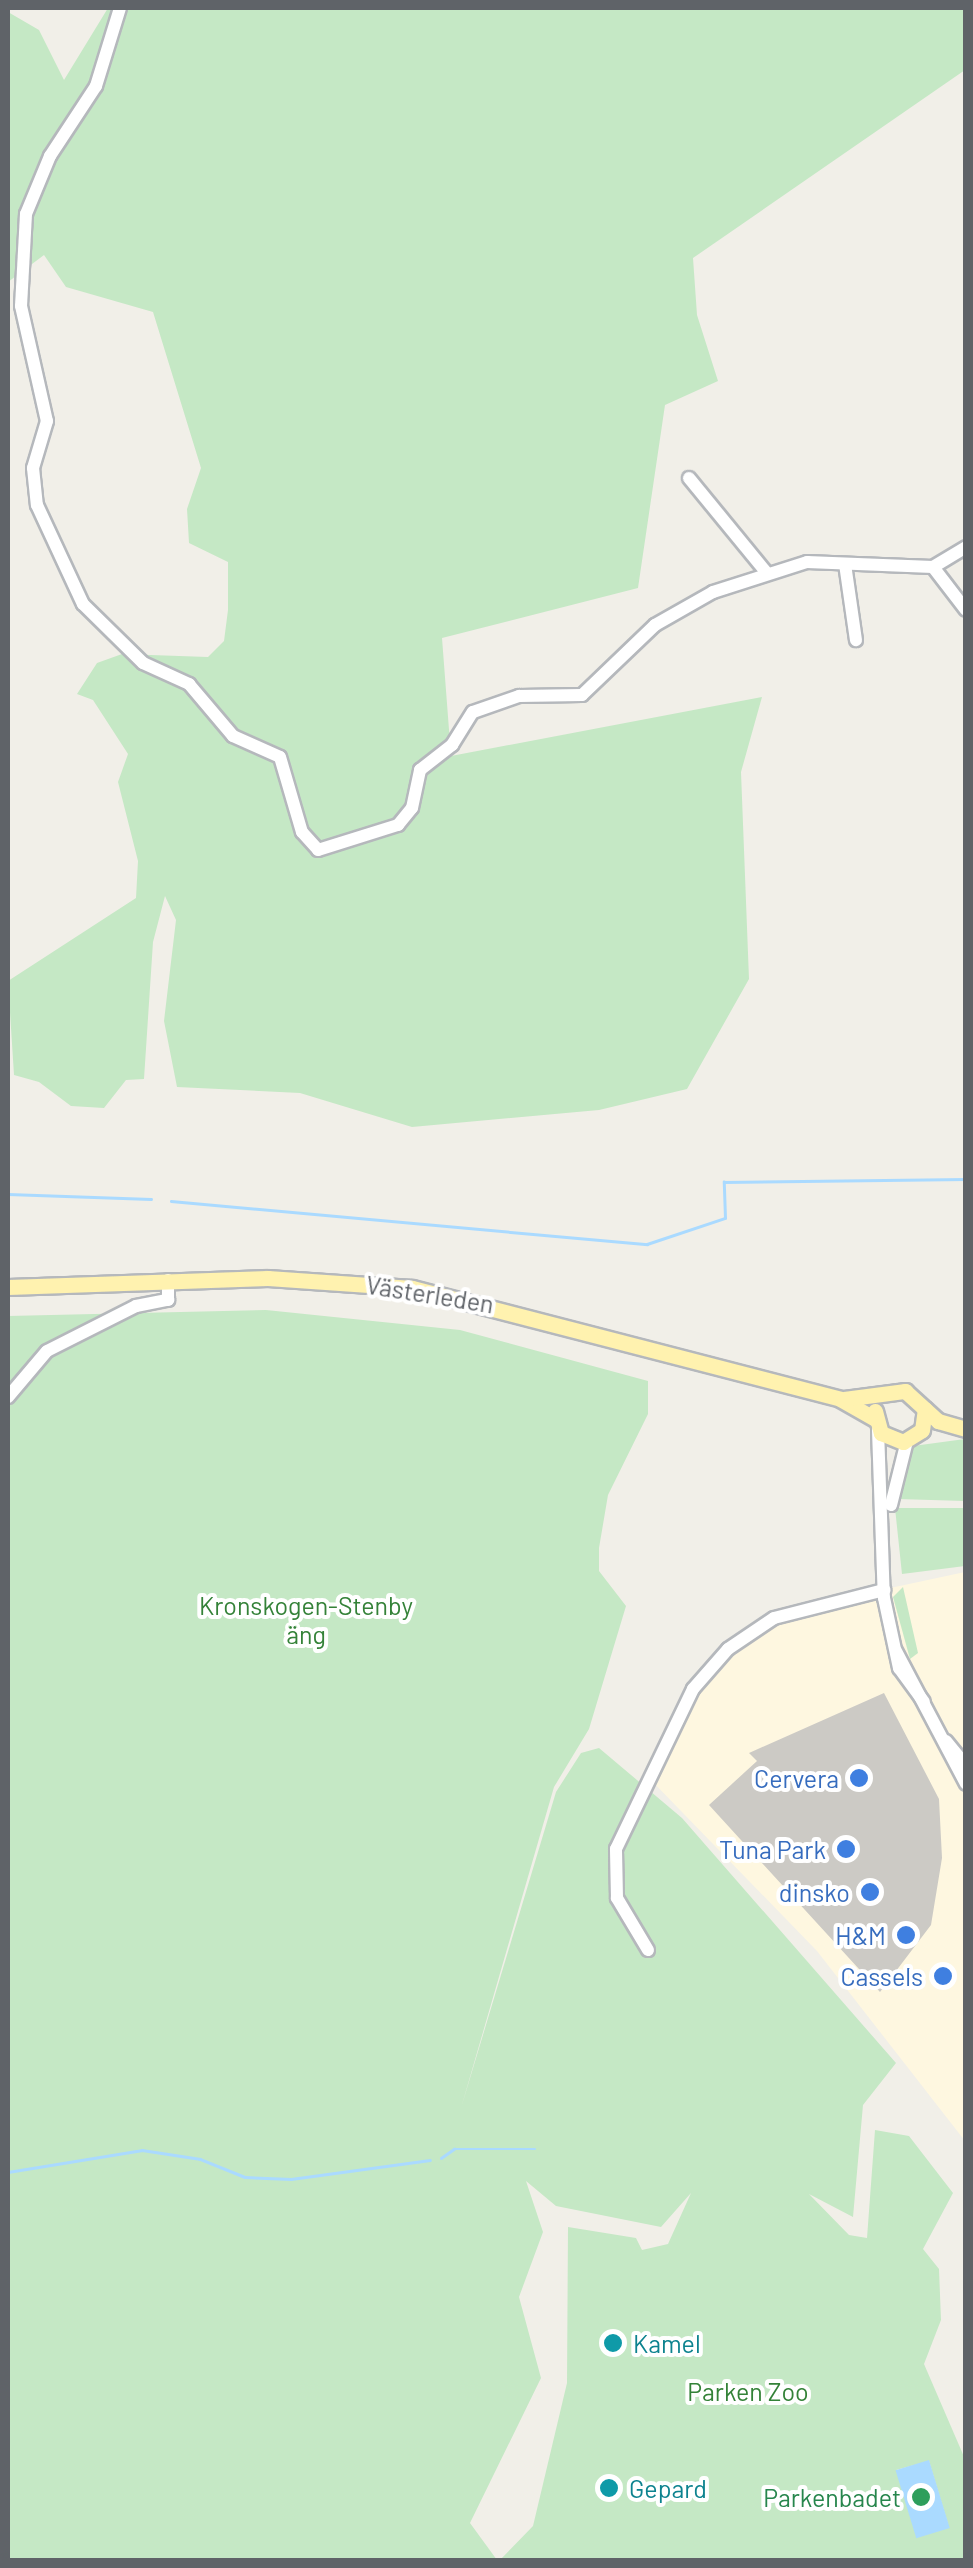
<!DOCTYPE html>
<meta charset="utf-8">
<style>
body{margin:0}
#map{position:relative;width:973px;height:2568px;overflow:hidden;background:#f1efe8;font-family:Barlow,sans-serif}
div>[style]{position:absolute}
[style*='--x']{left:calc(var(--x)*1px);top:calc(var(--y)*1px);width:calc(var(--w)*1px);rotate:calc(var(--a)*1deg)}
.commercial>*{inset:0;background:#fef7e0}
.green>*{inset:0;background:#c5e8c5}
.water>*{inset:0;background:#aadaff;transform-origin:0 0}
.stream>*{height:2.5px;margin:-1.25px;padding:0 1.25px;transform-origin:1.25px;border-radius:1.25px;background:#aadaff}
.building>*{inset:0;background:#cccac5}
.roads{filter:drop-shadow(2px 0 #b5b8bc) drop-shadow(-2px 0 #b5b8bc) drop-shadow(0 2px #b5b8bc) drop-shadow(0 -2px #b5b8bc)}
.minor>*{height:12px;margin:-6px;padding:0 6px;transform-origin:6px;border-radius:6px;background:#fff}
.major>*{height:15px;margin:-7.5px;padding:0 7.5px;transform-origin:7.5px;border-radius:7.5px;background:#fff2af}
.dots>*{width:28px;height:28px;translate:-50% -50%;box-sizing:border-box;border:5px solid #fff;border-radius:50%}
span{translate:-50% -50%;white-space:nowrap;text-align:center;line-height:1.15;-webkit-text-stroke:8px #fff;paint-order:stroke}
.street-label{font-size:25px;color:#5f6368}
.park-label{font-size:25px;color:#348238}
.shop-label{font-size:25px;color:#366cbe}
.right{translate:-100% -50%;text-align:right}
.culture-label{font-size:25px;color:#0d838f}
.left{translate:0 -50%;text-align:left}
.leisure-label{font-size:25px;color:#27864d}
.frame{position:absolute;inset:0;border:10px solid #5f6368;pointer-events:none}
</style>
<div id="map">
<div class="commercial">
<i style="clip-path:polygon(965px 1572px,965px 2141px,817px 1951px,648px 1777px,699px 1677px,783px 1611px)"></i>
</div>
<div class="green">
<i style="clip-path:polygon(108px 8px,965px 8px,965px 70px,693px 258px,697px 315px,718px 381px,665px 405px,638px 588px,442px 638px,451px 756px,762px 697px,741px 772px,749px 979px,687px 1089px,599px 1110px,412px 1127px,300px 1093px,177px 1087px,164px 1021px,176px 920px,165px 896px,153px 942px,144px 1079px,126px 1080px,104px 1108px,71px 1106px,39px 1082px,14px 1075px,8px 981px,136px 898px,138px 861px,118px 782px,128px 754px,93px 700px,77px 694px,97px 663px,122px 654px,208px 657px,224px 641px,228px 610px,228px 562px,189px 543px,187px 509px,201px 468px,153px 312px,66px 287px,44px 255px,8px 282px,8px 12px,39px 30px,64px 80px)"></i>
<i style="clip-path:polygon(evenodd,266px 1310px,460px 1330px,648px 1381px,648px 1414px,608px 1495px,599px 1548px,599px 1571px,626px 1606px,589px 1729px,554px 1787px,461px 2108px,556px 1792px,581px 1753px,599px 1748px,682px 1818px,896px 2063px,863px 2105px,853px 2217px,809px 2194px,849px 2235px,867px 2238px,875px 2130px,909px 2136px,953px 2193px,923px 2249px,939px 2269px,941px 2320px,924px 2364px,965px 2459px,965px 2560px,500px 2560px,533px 2526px,567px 2383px,568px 2227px,636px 2238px,642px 2250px,668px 2244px,691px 2193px,661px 2227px,556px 2206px,526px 2181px,543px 2232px,519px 2297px,541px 2378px,470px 2523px,497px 2560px,8px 2560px,8px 1316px,266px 1310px,929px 2461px,948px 2524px,896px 2470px,929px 2461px)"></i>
<i style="clip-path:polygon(965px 1439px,965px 1501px,897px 1499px,901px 1461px,913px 1446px)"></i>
<i style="clip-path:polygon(895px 1508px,965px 1508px,965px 1566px,902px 1574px)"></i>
<i style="clip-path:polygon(903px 1587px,918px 1653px,910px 1659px,893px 1597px)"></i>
</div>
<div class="water">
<i style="left:929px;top:2460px;width:71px;height:35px;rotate:73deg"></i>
</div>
<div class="stream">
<i style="--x:8;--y:1194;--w:143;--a:2"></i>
<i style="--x:171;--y:1201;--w:478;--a:5.2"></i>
<i style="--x:647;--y:1244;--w:82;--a:-18.4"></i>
<i style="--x:725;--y:1218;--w:36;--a:-92"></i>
<i style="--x:724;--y:1182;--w:242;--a:-0.7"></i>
<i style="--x:441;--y:2158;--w:16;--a:-35"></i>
<i style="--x:454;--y:2149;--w:81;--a:0"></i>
<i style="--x:8;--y:2172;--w:136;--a:-9.3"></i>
<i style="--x:142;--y:2150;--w:59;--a:8.8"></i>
<i style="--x:200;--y:2159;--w:48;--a:21.8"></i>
<i style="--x:245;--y:2177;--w:46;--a:2.5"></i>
<i style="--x:291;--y:2179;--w:140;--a:-7.8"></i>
</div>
<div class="building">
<i style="clip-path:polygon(884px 1693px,939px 1799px,942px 1858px,931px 1925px,880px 1992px,709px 1805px,757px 1761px,749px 1753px)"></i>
</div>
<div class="roads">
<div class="minor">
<i style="--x:120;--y:8;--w:82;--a:107.1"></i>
<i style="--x:96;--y:86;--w:84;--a:123.3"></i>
<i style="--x:50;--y:156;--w:63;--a:112.5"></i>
<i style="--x:26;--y:214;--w:92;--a:93.1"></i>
<i style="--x:21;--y:306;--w:118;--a:77.3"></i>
<i style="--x:47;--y:421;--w:49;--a:106.6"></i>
<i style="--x:33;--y:468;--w:37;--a:84"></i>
<i style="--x:37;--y:505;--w:109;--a:65.1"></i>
<i style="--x:83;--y:604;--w:84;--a:44.5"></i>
<i style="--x:143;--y:663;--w:51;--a:24.5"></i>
<i style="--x:189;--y:684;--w:68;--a:49.8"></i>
<i style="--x:233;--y:736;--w:51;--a:24.1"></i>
<i style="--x:280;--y:757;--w:78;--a:73.7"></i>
<i style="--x:302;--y:832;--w:24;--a:48"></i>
<i style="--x:318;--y:850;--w:84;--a:-17.4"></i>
<i style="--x:398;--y:825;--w:22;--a:-51"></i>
<i style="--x:412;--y:808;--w:39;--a:-78"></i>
<i style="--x:420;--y:770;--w:41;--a:-38"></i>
<i style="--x:452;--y:745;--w:39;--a:-58"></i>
<i style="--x:473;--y:712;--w:49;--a:-19.2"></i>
<i style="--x:519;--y:696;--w:63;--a:-0.9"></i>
<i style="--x:582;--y:695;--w:101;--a:-43.8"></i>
<i style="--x:655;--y:625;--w:67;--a:-29.6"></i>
<i style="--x:713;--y:592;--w:99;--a:-17.7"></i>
<i style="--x:807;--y:562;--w:126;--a:2.3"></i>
<i style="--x:933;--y:567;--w:39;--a:-31"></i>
<i style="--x:689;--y:478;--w:122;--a:50.7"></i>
<i style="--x:845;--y:564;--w:77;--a:81.8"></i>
<i style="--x:933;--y:567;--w:54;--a:52.5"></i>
<i style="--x:8;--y:1397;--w:60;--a:-49.7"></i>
<i style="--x:47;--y:1351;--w:100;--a:-26.8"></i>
<i style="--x:136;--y:1306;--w:33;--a:-11"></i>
<i style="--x:168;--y:1300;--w:20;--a:-90"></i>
<i style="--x:878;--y:1430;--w:168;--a:88"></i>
<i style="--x:884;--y:1598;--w:72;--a:77.9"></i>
<i style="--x:899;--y:1668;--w:42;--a:53.7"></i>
<i style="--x:891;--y:1505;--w:66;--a:-76"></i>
<i style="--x:896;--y:1651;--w:150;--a:62.2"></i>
<i style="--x:946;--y:1741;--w:32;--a:51"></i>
<i style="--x:648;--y:1950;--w:61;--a:-120.8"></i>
<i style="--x:617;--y:1898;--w:49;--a:-91.2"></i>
<i style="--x:616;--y:1849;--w:178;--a:-64.3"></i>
<i style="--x:693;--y:1689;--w:53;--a:-48.8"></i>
<i style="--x:728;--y:1649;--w:55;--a:-34"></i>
<i style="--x:774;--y:1618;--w:114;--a:-14.3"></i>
</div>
<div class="major">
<i style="--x:8;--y:1287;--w:260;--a:-2"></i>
<i style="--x:268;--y:1278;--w:144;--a:4"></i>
<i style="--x:412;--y:1288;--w:442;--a:14.5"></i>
<i style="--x:840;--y:1399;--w:40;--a:29.7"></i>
<i style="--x:844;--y:1399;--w:62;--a:-7.5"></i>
<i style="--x:905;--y:1391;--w:45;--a:42.3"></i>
<i style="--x:938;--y:1421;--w:29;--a:16"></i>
<i style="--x:875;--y:1411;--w:23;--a:75"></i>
<i style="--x:881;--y:1433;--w:24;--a:22"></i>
<i style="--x:903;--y:1442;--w:22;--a:-32"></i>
<i style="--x:922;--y:1430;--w:21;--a:-82"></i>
</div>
</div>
<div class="dots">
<i style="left:859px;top:1778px;background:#3f7fe0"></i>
<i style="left:846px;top:1849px;background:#3f7fe0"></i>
<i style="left:870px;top:1892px;background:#3f7fe0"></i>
<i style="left:906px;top:1935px;background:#3f7fe0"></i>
<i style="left:943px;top:1976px;background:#3f7fe0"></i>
<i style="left:613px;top:2343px;background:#0f9aa8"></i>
<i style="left:609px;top:2488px;background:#0f9aa8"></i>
<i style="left:921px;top:2497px;background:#2e9e5b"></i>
</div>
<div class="street-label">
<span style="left:430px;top:1294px;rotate:9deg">Västerleden</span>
</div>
<div class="park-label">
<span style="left:306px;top:1620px">Kronskogen-Stenby<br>äng</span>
<span style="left:748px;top:2391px">Parken Zoo</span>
</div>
<div class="shop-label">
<span class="right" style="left:839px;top:1778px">Cervera</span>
<span class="right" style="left:826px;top:1849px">Tuna Park</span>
<span class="right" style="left:850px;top:1892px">dinsko</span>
<span class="right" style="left:886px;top:1935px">H&amp;M</span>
<span class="right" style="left:923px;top:1976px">Cassels</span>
</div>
<div class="culture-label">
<span class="left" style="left:633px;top:2343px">Kamel</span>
<span class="left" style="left:629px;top:2488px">Gepard</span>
</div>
<div class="leisure-label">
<span class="right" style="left:901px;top:2497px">Parkenbadet</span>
</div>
<div class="frame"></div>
</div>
